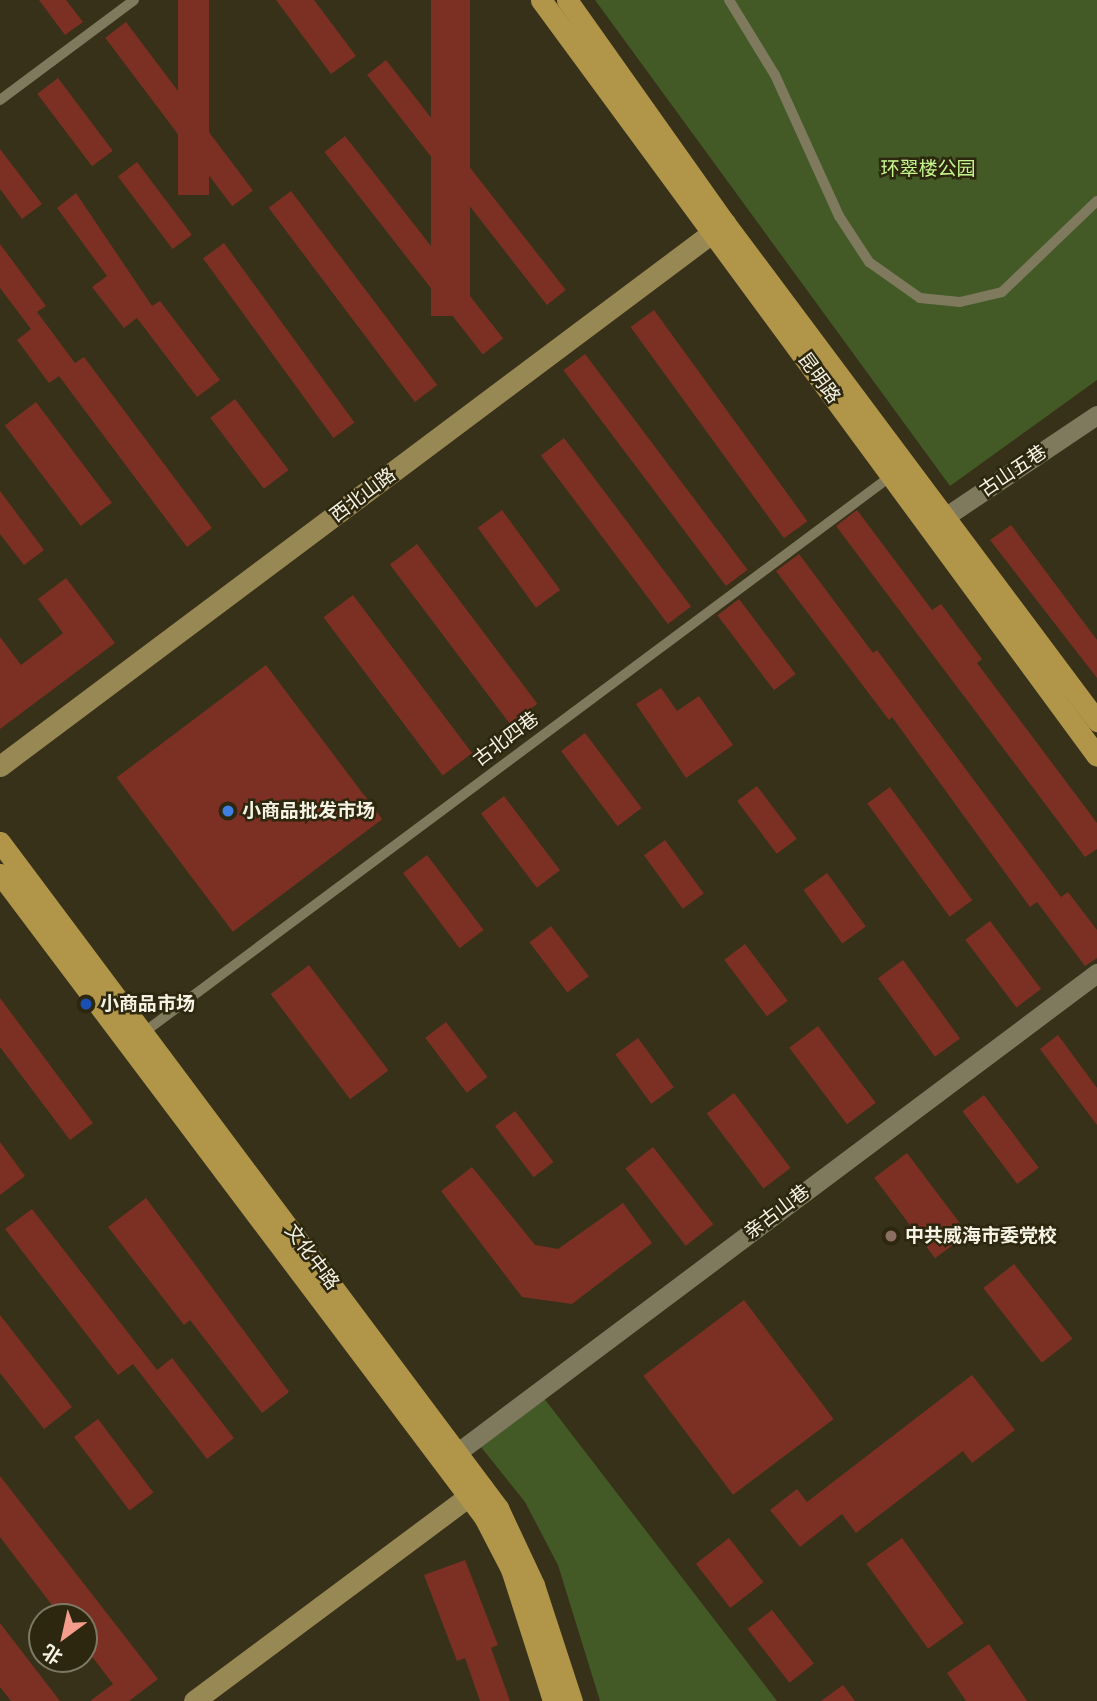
<!DOCTYPE html>
<meta charset="utf-8">
<style>
body{margin:0}
#map{position:relative;width:1097px;height:1701px;overflow:hidden;background:#363118;font-family:"Fira Sans Condensed","Noto Sans SC",sans-serif}
div>[style]{position:absolute}
[style*='--x']{left:calc(var(--x)*1px);top:calc(var(--y)*1px);width:calc(var(--w)*1px);rotate:calc(var(--a)*1deg)}
.green>*{inset:0;background:#435926}
.building>*{inset:0;background:#7c3024;transform-origin:0 0}
.lane>*{height:10px;margin:-5px;padding:0 5px;transform-origin:5px;border-radius:5px;background:#7f7a5e}
.street>*{height:19px;margin:-9.5px;padding:0 9.5px;transform-origin:9.5px;border-radius:9.5px;background:#7f7a5e}
.secondary>*{height:21px;margin:-10.5px;padding:0 10.5px;transform-origin:10.5px;border-radius:10.5px;background:#988854}
.primary>*{height:21px;margin:-10.5px;padding:0 10.5px;transform-origin:10.5px;border-radius:10.5px;background:#b19549}
.dots>*{width:19px;height:19px;translate:-50% -50%;box-sizing:border-box;border:4px solid #2c270e;border-radius:50%}
span{translate:-50% -50%;white-space:nowrap;text-align:center;line-height:1.15;-webkit-text-stroke:5px #2c270e;paint-order:stroke}
.park-label{font-size:19px;color:#c7f68f}
.street-label{font-size:19px;color:#f6f3e4}
.poi-label{font-size:19px;color:#f6f3e4;font-weight:700}
.left{translate:0 -50%;text-align:left}
.north{position:absolute;left:28px;top:1603px;width:70px;height:70px;box-sizing:border-box;background:#2c270e;border:2px solid #7d7964;border-radius:50%;rotate:213deg;font-size:19px;font-weight:700;line-height:28px;text-align:center;color:#f6f3e4}
.north::after{content:'';display:block;margin:auto;width:24px;height:32px;background:#f49d8d;clip-path:polygon(50% 0,100% 100%,50% 72%,0 100%)}
</style>
<div id="map">
<div class="green">
<i style="clip-path:polygon(595px 0,1097px 0,1097px 380px,950px 486px)"></i>
<i style="clip-path:polygon(543px 1397px,777px 1701px,600px 1701px,558px 1565px,525px 1502px,481px 1447px)"></i>
</div>
<div class="building">
<i style="clip-path:polygon(39px 0,66px 0,83px 22px,65px 35px)"></i>
<i style="left:178px;top:0;width:31px;height:195px"></i>
<i style="clip-path:polygon(276px 0,314px 0,356px 56px,331px 74px)"></i>
<i style="left:431px;top:0;width:39px;height:316px"></i>
<i style="left:126px;top:22px;width:211px;height:26px;rotate:53deg"></i>
<i style="left:386px;top:60px;width:292px;height:24px;rotate:52deg"></i>
<i style="left:58px;top:78px;width:91px;height:26px;rotate:53deg"></i>
<i style="left:345px;top:136px;width:257px;height:26px;rotate:52deg"></i>
<i style="clip-path:polygon(0 149px,42px 204px,22px 219px,0 189px)"></i>
<i style="left:137px;top:162px;width:91px;height:24px;rotate:53deg"></i>
<i style="left:291px;top:191px;width:243px;height:28px;rotate:53deg"></i>
<i style="clip-path:polygon(76px 193px,152px 306px,160px 301px,220px 380px,197px 397px,137px 318px,124px 328px,92px 287px,107px 276px,57px 208px)"></i>
<i style="left:224px;top:243px;width:222px;height:26px;rotate:54deg"></i>
<i style="clip-path:polygon(0 244px,46px 306px,37px 312px,75px 363px,84px 357px,212px 528px,187px 547px,59px 376px,49px 383px,17px 340px,31px 329px,0 288px)"></i>
<i style="left:654px;top:310px;width:261px;height:29px;rotate:54deg"></i>
<i style="left:585px;top:354px;width:270px;height:27px;rotate:53deg"></i>
<i style="left:235px;top:399px;width:89px;height:31px;rotate:53deg"></i>
<i style="left:36px;top:402px;width:126px;height:39px;rotate:53deg"></i>
<i style="left:564px;top:438px;width:211px;height:29px;rotate:53deg"></i>
<i style="clip-path:polygon(0 491px,44px 550px,24px 565px,0 534px)"></i>
<i style="left:502px;top:510px;width:99px;height:30px;rotate:54deg"></i>
<i style="clip-path:polygon(857px 510px,932px 610px,941px 604px,982px 659px,977px 663px,1097px 823px,1097px 849px,1085px 857px,836px 526px)"></i>
<i style="clip-path:polygon(1011px 525px,1097px 640px,1097px 678px,990px 540px)"></i>
<i style="left:417px;top:544px;width:200px;height:34px;rotate:53deg"></i>
<i style="clip-path:polygon(799px 554px,873px 653px,877px 650px,1061px 897px,1068px 892px,1097px 930px,1097px 958px,1085px 966px,1037px 902px,1030px 907px,892px 717px,889px 720px,776px 571px)"></i>
<i style="clip-path:polygon(66px 578px,115px 643px,0 729px,0 637px,21px 665px,63px 633px,38px 599px)"></i>
<i style="left:353px;top:595px;width:198px;height:37px;rotate:53deg"></i>
<i style="left:739px;top:599px;width:94px;height:27px;rotate:53deg"></i>
<i style="left:266px;top:665px;width:193px;height:187px;rotate:53deg"></i>
<i style="clip-path:polygon(661px 688px,677px 711px,699px 696px,733px 745px,686px 778px,636px 704px)"></i>
<i style="left:585px;top:733px;width:94px;height:30px;rotate:53deg"></i>
<i style="left:757px;top:786px;width:66px;height:25px;rotate:53deg"></i>
<i style="left:890px;top:787px;width:140px;height:28px;rotate:54deg"></i>
<i style="left:504px;top:796px;width:93px;height:29px;rotate:53deg"></i>
<i style="left:665px;top:840px;width:66px;height:26px;rotate:54deg"></i>
<i style="left:427px;top:855px;width:94px;height:30px;rotate:53deg"></i>
<i style="left:827px;top:873px;width:66px;height:29px;rotate:54deg"></i>
<i style="left:990px;top:921px;width:85px;height:31px;rotate:53deg"></i>
<i style="left:551px;top:926px;width:63px;height:27px;rotate:53deg"></i>
<i style="left:745px;top:944px;width:71px;height:26px;rotate:53deg"></i>
<i style="left:903px;top:960px;width:97px;height:31px;rotate:54deg"></i>
<i style="left:309px;top:965px;width:132px;height:48px;rotate:53deg"></i>
<i style="clip-path:polygon(0 998px,93px 1123px,70px 1140px,0 1047px)"></i>
<i style="left:446px;top:1022px;width:69px;height:26px;rotate:53deg"></i>
<i style="left:818px;top:1026px;width:96px;height:36px;rotate:53deg"></i>
<i style="clip-path:polygon(1058px 1035px,1097px 1088px,1097px 1125px,1040px 1049px)"></i>
<i style="left:638px;top:1038px;width:61px;height:28px;rotate:54deg"></i>
<i style="left:734px;top:1093px;width:94px;height:34px;rotate:53deg"></i>
<i style="left:984px;top:1095px;width:91px;height:27px;rotate:53deg"></i>
<i style="left:515px;top:1111px;width:64px;height:25px;rotate:53deg"></i>
<i style="clip-path:polygon(0 1142px,25px 1176px,0 1195px)"></i>
<i style="left:653px;top:1147px;width:98px;height:35px;rotate:52deg"></i>
<i style="left:907px;top:1153px;width:101px;height:41px;rotate:53deg"></i>
<i style="clip-path:polygon(472px 1167px,535px 1245px,558px 1249px,623px 1203px,652px 1243px,572px 1304px,522px 1297px,441px 1191px)"></i>
<i style="clip-path:polygon(146px 1198px,289px 1392px,262px 1413px,190px 1320px,184px 1325px,108px 1227px)"></i>
<i style="clip-path:polygon(32px 1209px,157px 1370px,172px 1358px,234px 1438px,207px 1459px,133px 1364px,118px 1375px,5px 1229px)"></i>
<i style="left:1014px;top:1264px;width:95px;height:39px;rotate:52deg"></i>
<i style="left:744px;top:1300px;width:149px;height:126px;rotate:53deg"></i>
<i style="clip-path:polygon(0 1315px,72px 1407px,44px 1429px,0 1373px)"></i>
<i style="clip-path:polygon(972px 1375px,1015px 1430px,972px 1463px,963px 1451px,856px 1533px,842px 1514px,800px 1547px,770px 1510px,797px 1489px,807px 1502px)"></i>
<i style="left:98px;top:1419px;width:92px;height:30px;rotate:53deg"></i>
<i style="clip-path:polygon(0 1476px,158px 1679px,129px 1701px,90px 1701px,113px 1684px,84px 1646px,84px 1617px,61px 1617px,0 1537px)"></i>
<i style="left:729px;top:1538px;width:56px;height:42px;rotate:52deg"></i>
<i style="left:902px;top:1538px;width:105px;height:44px;rotate:54deg"></i>
<i style="clip-path:polygon(465px 1560px,498px 1645px,491px 1648px,510px 1701px,480px 1701px,465px 1658px,457px 1661px,424px 1575px)"></i>
<i style="left:772px;top:1610px;width:68px;height:31px;rotate:52deg"></i>
<i style="clip-path:polygon(0 1623px,60px 1701px,11px 1701px,0 1687px)"></i>
<i style="clip-path:polygon(989px 1644px,1027px 1701px,966px 1701px,947px 1673px)"></i>
<i style="clip-path:polygon(843px 1685px,855px 1701px,821px 1701px)"></i>
</div>
<div class="lane">
<i style="--x:729;--y:0;--w:88;--a:58.5"></i>
<i style="--x:775;--y:75;--w:155;--a:65.6"></i>
<i style="--x:839;--y:216;--w:55;--a:56.9"></i>
<i style="--x:869;--y:262;--w:62;--a:35.2"></i>
<i style="--x:920;--y:298;--w:40;--a:5.7"></i>
<i style="--x:960;--y:302;--w:43;--a:-13.4"></i>
<i style="--x:1002;--y:292;--w:132;--a:-43.8"></i>
<i style="--x:0;--y:100;--w:167;--a:-36.7"></i>
<i style="--x:143;--y:1033;--w:933;--a:-36.67"></i>
</div>
<div class="street">
<i style="--x:933;--y:525;--w:197;--a:-33.9"></i>
<i style="--x:458;--y:1452;--w:799;--a:-36.86"></i>
</div>
<div class="secondary">
<i style="--x:0;--y:766;--w:906;--a:-36.83"></i>
<i style="--x:194;--y:1701;--w:359;--a:-36.7"></i>
</div>
<div class="primary">
<i style="--x:541;--y:0;--w:938;--a:53.67"></i>
<i style="--x:567;--y:0;--w:273;--a:54.7"></i>
<i style="--x:725;--y:223;--w:622;--a:53.24"></i>
<i style="--x:0;--y:842;--w:832;--a:53.21"></i>
<i style="--x:498;--y:1508;--w:85;--a:64.9"></i>
<i style="--x:534;--y:1585;--w:122;--a:71.9"></i>
<i style="--x:0;--y:874;--w:805;--a:53.03"></i>
<i style="--x:484;--y:1517;--w:59;--a:62.6"></i>
<i style="--x:511;--y:1569;--w:139;--a:72.3"></i>
</div>
<div class="dots">
<i style="left:228px;top:811px;background:#3f7fe0"></i>
<i style="left:86px;top:1004px;background:#1a4fb4"></i>
<i style="left:891px;top:1236px;background:#8d6e63"></i>
</div>
<div class="park-label">
<span style="left:928px;top:169px">环翠楼公园</span>
</div>
<div class="street-label">
<span style="left:819px;top:378px;rotate:54deg">昆明路</span>
<span style="left:1013px;top:471px;rotate:-34deg">古山五巷</span>
<span style="left:363px;top:495px;rotate:-37deg">西北山路</span>
<span style="left:506px;top:739px;rotate:-37deg">古北四巷</span>
<span style="left:777px;top:1212px;rotate:-37deg">亲古山巷</span>
<span style="left:312px;top:1257px;rotate:53deg">文化中路</span>
</div>
<div class="poi-label">
<span class="left" style="left:242px;top:811px">小商品批发市场</span>
<span class="left" style="left:100px;top:1004px">小商品市场</span>
<span class="left" style="left:905px;top:1236px">中共威海市委党校</span>
</div>
<div class="north">北</div>
</div>
